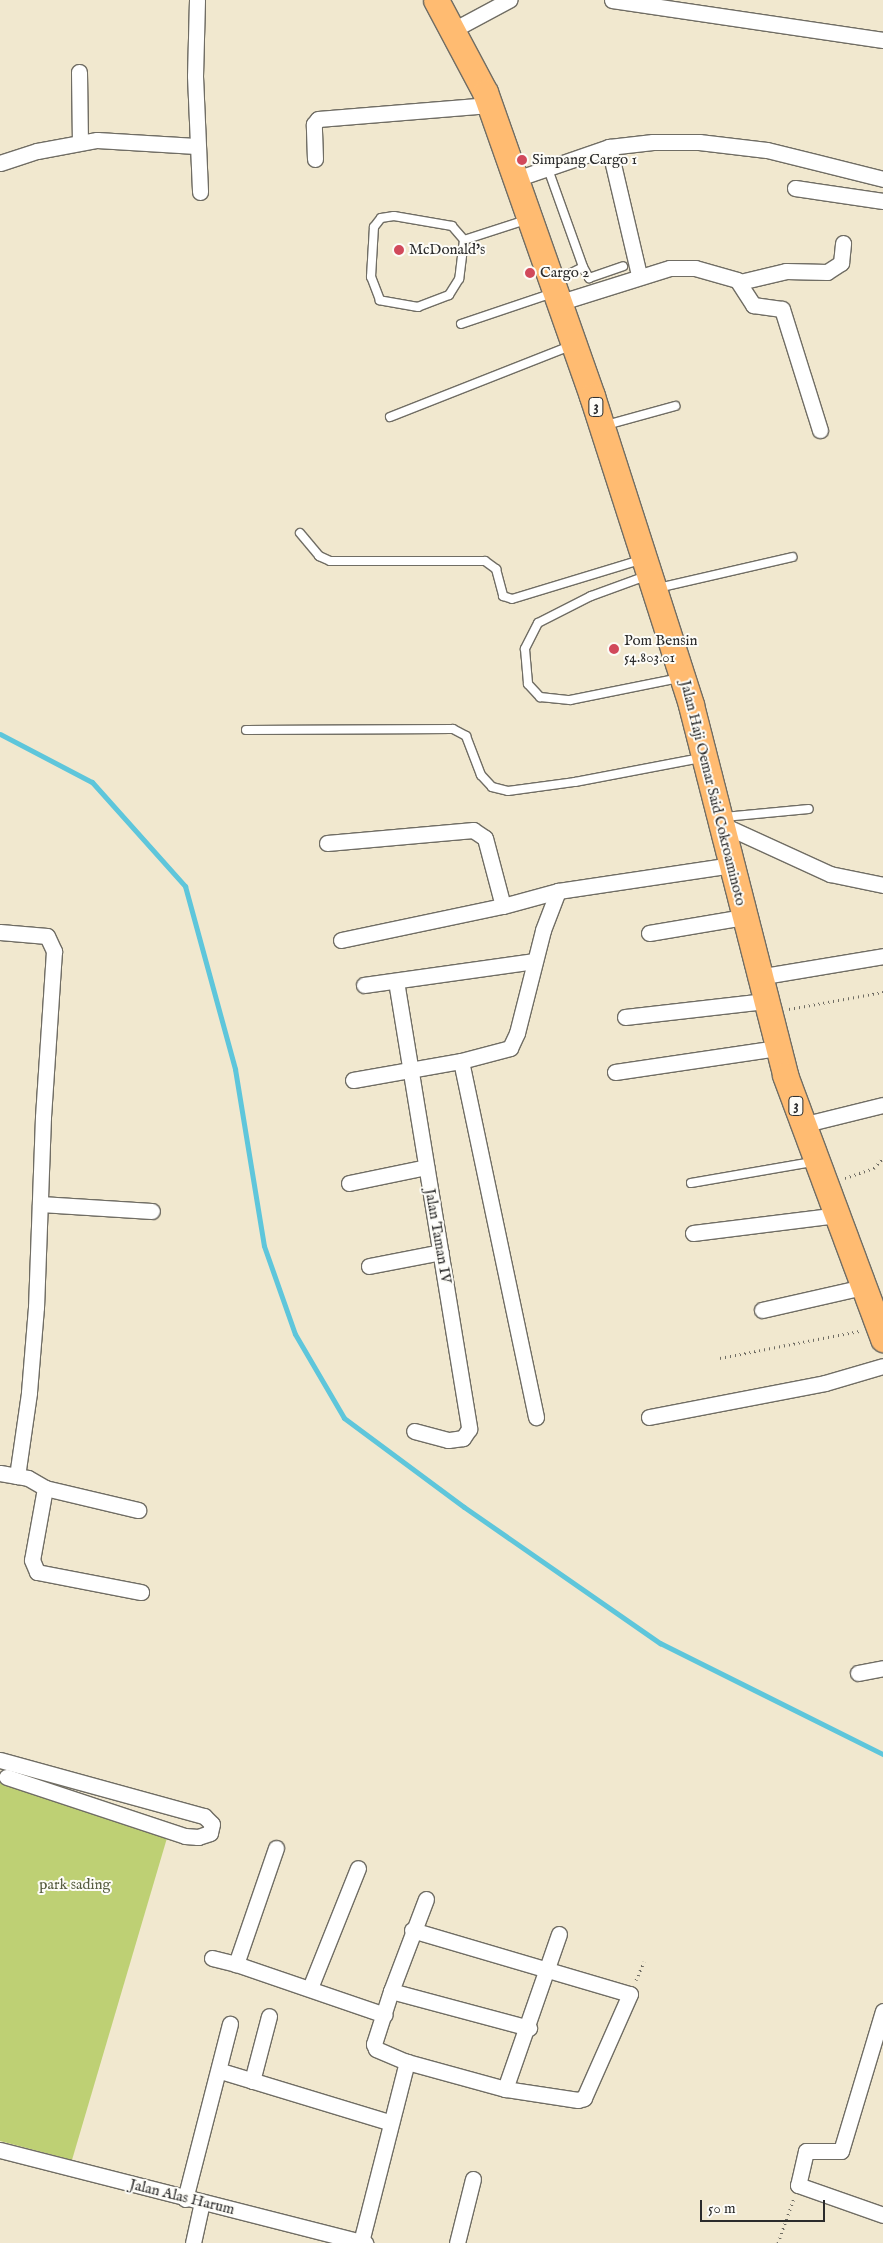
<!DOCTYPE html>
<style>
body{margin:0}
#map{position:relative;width:883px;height:2243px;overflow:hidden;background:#f1e8cf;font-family:"IM FELL English",serif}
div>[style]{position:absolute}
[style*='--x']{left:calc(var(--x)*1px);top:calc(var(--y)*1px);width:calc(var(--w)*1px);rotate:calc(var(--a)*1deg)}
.green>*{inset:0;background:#bed074}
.stream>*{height:5px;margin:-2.5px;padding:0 2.5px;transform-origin:2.5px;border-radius:2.5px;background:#5ec6db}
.path>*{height:3px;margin-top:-1.5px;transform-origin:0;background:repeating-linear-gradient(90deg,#706d64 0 1px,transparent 0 5px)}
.roads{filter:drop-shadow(1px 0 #706d64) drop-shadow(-1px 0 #706d64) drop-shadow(0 1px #706d64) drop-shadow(0 -1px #706d64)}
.service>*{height:8px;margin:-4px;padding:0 4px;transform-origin:4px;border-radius:4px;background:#fff}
.minor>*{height:15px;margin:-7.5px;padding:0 7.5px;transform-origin:7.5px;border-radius:7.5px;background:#fff}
.trunk>*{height:25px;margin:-12.5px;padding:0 12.5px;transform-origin:12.5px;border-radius:12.5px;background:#ffbb71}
.dots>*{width:14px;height:14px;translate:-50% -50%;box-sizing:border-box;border:2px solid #fdfcf7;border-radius:50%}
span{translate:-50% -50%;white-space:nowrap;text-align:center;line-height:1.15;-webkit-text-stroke:4px #fdfcf7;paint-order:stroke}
.shield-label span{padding:1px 4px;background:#fdfcf7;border:1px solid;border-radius:4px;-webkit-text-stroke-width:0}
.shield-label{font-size:14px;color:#2b2b2b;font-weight:700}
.poi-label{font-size:15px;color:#2b2b2b}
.left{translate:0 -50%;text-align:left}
.street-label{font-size:15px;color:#2b2b2b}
.park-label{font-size:15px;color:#575d41}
.scale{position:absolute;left:700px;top:2200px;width:125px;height:22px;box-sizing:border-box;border:2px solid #2b2b2b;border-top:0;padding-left:6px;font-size:15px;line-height:18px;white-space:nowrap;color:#2b2b2b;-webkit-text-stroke:4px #fdfcf7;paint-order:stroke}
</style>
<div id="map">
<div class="green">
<i style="clip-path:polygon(0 1781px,167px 1838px,72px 2160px,0 2141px)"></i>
</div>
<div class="stream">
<i style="--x:0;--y:734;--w:104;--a:27.6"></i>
<i style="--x:92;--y:782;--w:140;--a:48.2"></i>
<i style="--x:185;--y:886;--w:190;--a:74.7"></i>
<i style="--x:235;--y:1069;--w:179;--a:80.7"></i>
<i style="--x:264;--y:1246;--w:93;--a:70.6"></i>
<i style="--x:295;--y:1334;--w:97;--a:59.7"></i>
<i style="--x:344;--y:1418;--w:149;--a:36.6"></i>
<i style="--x:464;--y:1507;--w:239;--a:34.8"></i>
<i style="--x:660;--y:1643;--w:249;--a:26.5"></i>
</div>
<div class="path">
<i style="--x:789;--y:1009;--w:96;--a:-10.3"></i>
<i style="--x:845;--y:1178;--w:31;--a:-19"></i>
<i style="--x:874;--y:1168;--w:13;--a:-48"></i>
<i style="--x:720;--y:1358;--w:142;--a:-11"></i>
<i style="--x:636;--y:1980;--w:20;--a:-66"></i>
<i style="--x:778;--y:2243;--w:48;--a:-70.4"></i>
</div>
<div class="roads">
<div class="service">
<i style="--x:548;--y:169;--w:104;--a:70.3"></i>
<i style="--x:583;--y:267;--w:31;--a:153"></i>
<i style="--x:394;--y:216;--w:59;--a:9.8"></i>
<i style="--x:452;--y:226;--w:18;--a:49"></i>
<i style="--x:464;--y:240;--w:39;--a:97"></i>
<i style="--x:459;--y:279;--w:19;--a:122"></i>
<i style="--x:449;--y:295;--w:33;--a:159"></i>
<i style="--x:418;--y:307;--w:39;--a:-170"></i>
<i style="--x:380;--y:300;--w:25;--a:-111"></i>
<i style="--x:371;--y:277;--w:50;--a:-86.6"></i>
<i style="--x:374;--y:227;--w:11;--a:-52"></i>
<i style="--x:381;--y:218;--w:13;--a:-9"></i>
<i style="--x:464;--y:240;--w:65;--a:-17.9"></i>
<i style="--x:583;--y:267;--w:13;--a:61"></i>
<i style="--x:589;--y:278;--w:36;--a:-19"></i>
<i style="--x:461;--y:324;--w:97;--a:-18.6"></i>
<i style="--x:390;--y:417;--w:193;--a:-21.5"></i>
<i style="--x:606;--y:425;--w:72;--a:-15.4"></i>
<i style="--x:300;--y:533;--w:30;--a:50"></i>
<i style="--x:319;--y:556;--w:12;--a:24"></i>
<i style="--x:330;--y:561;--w:155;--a:0"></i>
<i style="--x:485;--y:561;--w:14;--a:36"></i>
<i style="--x:496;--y:569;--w:28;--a:75"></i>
<i style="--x:503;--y:596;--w:9;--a:18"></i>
<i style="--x:512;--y:599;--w:134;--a:-16.9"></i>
<i style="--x:646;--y:576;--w:59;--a:160"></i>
<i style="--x:591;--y:596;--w:59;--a:153"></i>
<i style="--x:538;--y:623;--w:29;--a:117"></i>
<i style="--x:525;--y:649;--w:35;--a:85"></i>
<i style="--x:528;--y:684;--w:18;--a:47"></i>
<i style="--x:540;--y:697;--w:30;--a:6"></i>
<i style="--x:570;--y:700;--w:111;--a:-11.4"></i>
<i style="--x:658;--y:588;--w:138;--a:-13"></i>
<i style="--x:246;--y:730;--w:207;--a:-0.3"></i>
<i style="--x:453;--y:729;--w:15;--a:28"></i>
<i style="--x:466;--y:736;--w:42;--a:69"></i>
<i style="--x:481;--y:775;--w:16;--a:47"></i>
<i style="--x:492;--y:787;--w:16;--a:14"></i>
<i style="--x:508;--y:791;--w:68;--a:-7.7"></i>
<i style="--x:575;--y:782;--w:128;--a:-10.8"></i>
<i style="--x:724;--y:817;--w:85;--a:-5.4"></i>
<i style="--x:691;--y:1183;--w:123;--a:-9.8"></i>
</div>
<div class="minor">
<i style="--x:197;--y:0;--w:76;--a:91.5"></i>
<i style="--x:195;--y:76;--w:116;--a:87.5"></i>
<i style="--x:612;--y:0;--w:274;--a:8.4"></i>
<i style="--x:453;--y:30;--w:64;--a:-28.2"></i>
<i style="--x:79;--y:72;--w:69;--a:89.2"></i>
<i style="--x:609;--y:147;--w:131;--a:76.8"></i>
<i style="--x:315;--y:159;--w:35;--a:-92"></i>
<i style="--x:314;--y:124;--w:6;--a:-51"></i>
<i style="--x:318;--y:119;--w:172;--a:-4.7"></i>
<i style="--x:0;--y:163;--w:39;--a:-18"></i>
<i style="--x:37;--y:151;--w:61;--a:-10.4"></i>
<i style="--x:97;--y:140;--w:99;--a:3.5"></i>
<i style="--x:516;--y:179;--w:98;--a:-19"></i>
<i style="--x:609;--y:147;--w:44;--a:-6.5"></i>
<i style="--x:653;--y:142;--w:46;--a:0"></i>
<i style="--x:699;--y:142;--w:68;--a:6.7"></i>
<i style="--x:767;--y:150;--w:120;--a:14"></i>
<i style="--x:795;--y:188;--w:89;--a:8.4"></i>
<i style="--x:740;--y:282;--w:47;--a:-13.4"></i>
<i style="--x:786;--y:271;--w:41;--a:1.4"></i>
<i style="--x:827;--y:272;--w:17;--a:-33"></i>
<i style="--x:841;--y:263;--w:20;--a:-84"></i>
<i style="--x:558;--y:303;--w:117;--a:-17.4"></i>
<i style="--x:670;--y:268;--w:25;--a:0"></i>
<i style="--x:695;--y:268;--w:44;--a:15.9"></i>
<i style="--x:737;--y:280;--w:30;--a:57"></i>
<i style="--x:753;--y:305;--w:29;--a:8"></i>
<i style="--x:782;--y:309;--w:127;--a:72.6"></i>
<i style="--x:723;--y:825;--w:118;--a:24.6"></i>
<i style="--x:830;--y:874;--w:54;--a:11.7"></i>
<i style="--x:327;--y:843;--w:147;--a:-5.1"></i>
<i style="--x:473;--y:830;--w:14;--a:34"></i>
<i style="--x:485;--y:838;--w:70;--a:75.2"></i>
<i style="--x:0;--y:932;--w:47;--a:4.9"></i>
<i style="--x:47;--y:936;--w:17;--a:65"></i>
<i style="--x:54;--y:951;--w:166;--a:93.8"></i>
<i style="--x:43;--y:1117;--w:190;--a:92.1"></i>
<i style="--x:36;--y:1307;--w:86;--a:94.7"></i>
<i style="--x:29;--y:1393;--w:84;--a:98.2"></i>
<i style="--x:649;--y:933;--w:96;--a:-9.6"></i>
<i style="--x:341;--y:940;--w:166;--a:-11.9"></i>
<i style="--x:503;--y:906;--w:57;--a:-15.3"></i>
<i style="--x:558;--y:891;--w:176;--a:-8.5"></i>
<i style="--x:758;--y:977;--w:127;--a:-9.5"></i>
<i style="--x:396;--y:981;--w:454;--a:80.7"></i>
<i style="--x:469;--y:1429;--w:11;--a:124"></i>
<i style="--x:463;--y:1438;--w:15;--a:172"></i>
<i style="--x:448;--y:1440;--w:35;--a:-165"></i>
<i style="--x:364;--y:985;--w:172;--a:-8"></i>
<i style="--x:625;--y:1017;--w:141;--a:-6.5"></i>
<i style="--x:461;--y:1061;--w:364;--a:78.1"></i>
<i style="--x:615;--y:1072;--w:164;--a:-8.4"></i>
<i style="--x:353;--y:1080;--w:110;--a:-10"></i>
<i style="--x:461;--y:1061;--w:51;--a:-14.9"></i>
<i style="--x:510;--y:1048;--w:17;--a:-65"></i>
<i style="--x:517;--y:1033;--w:106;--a:-75.8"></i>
<i style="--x:543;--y:930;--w:42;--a:-69"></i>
<i style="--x:802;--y:1125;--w:83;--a:-13.9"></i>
<i style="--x:349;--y:1183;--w:79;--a:-11.7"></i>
<i style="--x:40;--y:1204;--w:112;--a:3.6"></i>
<i style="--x:693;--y:1233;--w:145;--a:-7.1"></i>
<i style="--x:369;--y:1266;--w:73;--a:-11"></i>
<i style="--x:762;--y:1310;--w:104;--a:-12.8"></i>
<i style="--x:649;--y:1417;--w:179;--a:-10.9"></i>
<i style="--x:825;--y:1383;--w:60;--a:-16.3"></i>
<i style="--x:0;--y:1473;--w:28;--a:10"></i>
<i style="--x:28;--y:1478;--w:20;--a:30"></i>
<i style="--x:45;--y:1488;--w:73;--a:100.2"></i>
<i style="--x:32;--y:1560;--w:13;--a:67"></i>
<i style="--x:37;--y:1572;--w:106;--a:10.9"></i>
<i style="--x:45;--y:1488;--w:96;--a:13.3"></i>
<i style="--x:858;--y:1673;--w:25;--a:-11"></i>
<i style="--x:0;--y:1760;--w:212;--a:15.4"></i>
<i style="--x:204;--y:1816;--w:11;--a:45"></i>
<i style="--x:212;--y:1824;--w:9;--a:103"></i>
<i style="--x:210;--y:1833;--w:13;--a:162"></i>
<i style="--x:198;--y:1837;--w:13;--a:-176"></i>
<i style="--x:185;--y:1836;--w:188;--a:-161.7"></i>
<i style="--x:276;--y:1848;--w:123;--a:109"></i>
<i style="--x:236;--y:1964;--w:157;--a:18.9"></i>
<i style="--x:426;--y:1899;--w:98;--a:110.8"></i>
<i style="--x:391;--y:1991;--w:56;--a:107.8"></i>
<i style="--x:374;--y:2044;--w:5;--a:68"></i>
<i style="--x:376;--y:2049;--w:34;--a:23"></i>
<i style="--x:407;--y:2062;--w:102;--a:15.4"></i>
<i style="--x:505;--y:2089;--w:164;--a:-70.8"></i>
<i style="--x:412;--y:1930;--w:227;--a:16.4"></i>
<i style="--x:630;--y:1994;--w:114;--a:113.9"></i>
<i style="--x:584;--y:2098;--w:6;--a:162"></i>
<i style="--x:578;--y:2100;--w:74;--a:-171.4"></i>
<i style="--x:212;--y:1958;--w:25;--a:14"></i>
<i style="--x:310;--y:1988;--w:129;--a:-68.2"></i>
<i style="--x:391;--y:1991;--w:143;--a:15"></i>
<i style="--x:883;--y:2011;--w:146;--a:106.7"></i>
<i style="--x:841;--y:2151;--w:35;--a:180"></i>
<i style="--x:806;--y:2151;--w:35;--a:103"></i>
<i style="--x:798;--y:2185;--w:90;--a:19.4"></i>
<i style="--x:224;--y:2072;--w:172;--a:16.9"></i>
<i style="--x:252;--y:2081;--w:67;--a:-75.3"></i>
<i style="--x:0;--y:2150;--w:377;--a:14.3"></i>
<i style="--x:185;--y:2199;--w:181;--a:-75.6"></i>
<i style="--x:361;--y:2242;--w:186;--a:-75.7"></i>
<i style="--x:193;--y:2243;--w:42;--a:-77.6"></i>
<i style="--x:457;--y:2243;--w:66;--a:-76"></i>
</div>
<div class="trunk">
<i style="--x:436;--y:0;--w:104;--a:62"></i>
<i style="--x:485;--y:92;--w:322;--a:70.6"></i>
<i style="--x:592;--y:396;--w:324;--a:72.2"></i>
<i style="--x:691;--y:705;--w:382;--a:75.7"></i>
<i style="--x:785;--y:1075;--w:282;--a:69.6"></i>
</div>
</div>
<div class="dots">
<i style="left:522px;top:160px;background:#d1495b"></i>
<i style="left:399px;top:250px;background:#d1495b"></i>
<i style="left:530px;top:273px;background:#d1495b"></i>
<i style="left:614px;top:649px;background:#d1495b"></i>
</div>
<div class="shield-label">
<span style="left:596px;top:407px">3</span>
<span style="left:796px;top:1106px">3</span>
</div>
<div class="poi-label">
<span class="left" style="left:532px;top:160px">Simpang Cargo 1</span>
<span class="left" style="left:409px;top:250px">McDonald's</span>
<span class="left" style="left:540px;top:273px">Cargo 2</span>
<span class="left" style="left:624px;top:649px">Pom Bensin<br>54.803.01</span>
</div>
<div class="street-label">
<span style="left:713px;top:793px;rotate:76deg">Jalan Haji Oemar Said Cokroaminoto</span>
<span style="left:438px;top:1236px;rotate:80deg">Jalan Taman IV</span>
<span style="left:182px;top:2197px;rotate:14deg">Jalan Alas Harum</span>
</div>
<div class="park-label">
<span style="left:75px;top:1885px">park sading</span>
</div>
<div class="scale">50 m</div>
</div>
